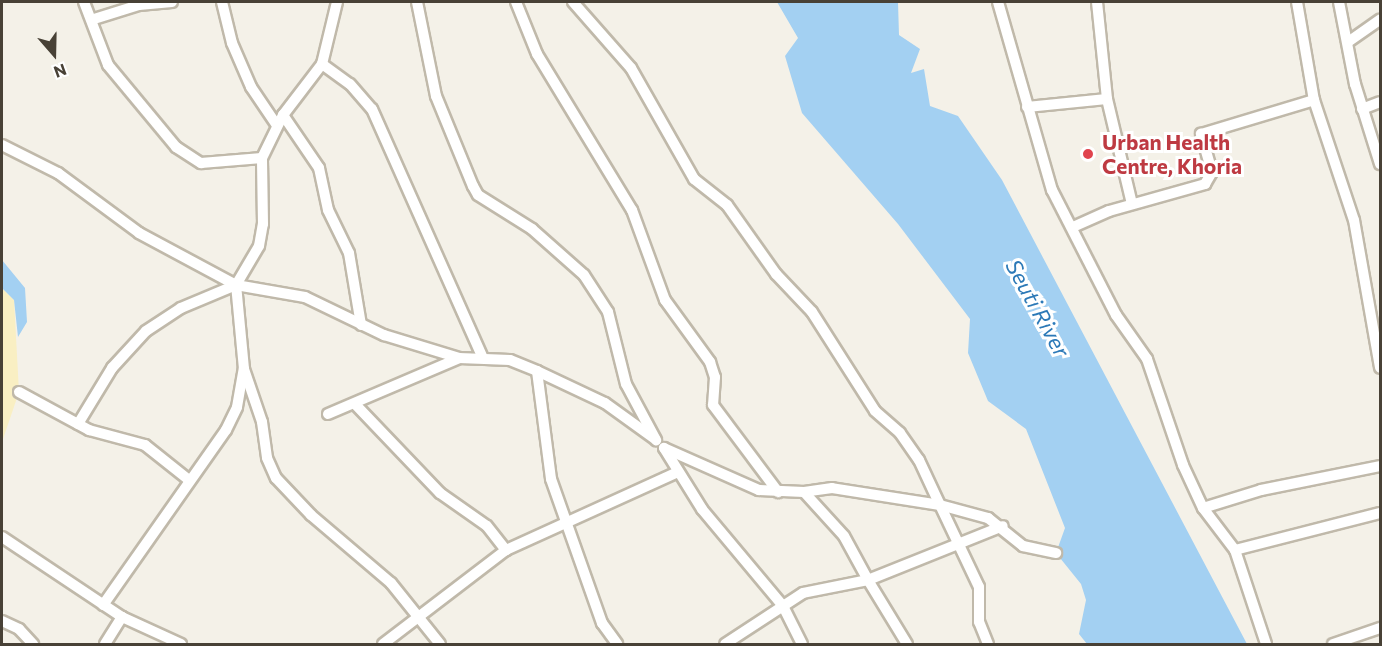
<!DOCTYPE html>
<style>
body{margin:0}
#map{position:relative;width:1382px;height:646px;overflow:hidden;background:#f4f1e8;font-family:Commissioner,sans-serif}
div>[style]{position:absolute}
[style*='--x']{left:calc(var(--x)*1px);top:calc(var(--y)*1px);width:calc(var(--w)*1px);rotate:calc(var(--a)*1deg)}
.sand>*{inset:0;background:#f9efc3}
.water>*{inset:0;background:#a3d0f2}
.roads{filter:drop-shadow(2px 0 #c0b9aa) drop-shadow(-2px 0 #c0b9aa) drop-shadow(0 2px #c0b9aa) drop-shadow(0 -2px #c0b9aa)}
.street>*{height:10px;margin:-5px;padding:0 5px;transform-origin:5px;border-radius:5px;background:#fff}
.dots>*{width:16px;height:16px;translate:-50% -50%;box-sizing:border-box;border:3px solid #fff;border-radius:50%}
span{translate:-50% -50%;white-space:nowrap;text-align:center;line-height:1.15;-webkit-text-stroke:6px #fff;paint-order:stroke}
.health-label{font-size:21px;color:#be3a42;font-weight:700}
.left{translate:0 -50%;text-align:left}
.water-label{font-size:22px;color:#2c79b7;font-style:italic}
.frame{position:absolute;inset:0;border:3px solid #484136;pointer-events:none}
.north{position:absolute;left:24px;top:24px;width:60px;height:60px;-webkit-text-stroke:4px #fff;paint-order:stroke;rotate:160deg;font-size:16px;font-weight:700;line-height:24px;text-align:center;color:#484136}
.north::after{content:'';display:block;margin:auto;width:21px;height:27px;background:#484136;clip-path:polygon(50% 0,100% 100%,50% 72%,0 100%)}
</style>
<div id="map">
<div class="sand">
<i style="clip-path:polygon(2px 288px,14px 300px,19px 392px,2px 442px)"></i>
</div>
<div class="water">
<i style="clip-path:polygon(777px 2px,898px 2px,899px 35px,920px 49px,911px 73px,924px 69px,930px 106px,958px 116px,1002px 180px,1247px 644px,1087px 644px,1079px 634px,1086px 600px,1081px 584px,1056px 553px,1065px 528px,1026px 429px,988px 401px,968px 353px,970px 319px,898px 224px,802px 113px,785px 56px,798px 38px)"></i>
<i style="clip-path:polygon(2px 260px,25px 288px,27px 322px,18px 337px,14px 300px,2px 288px)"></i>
</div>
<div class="roads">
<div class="street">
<i style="--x:84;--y:2;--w:67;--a:69.1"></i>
<i style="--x:108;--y:65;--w:107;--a:50.3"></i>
<i style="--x:176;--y:147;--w:30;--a:33"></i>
<i style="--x:201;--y:163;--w:61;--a:-4.7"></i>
<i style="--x:222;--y:2;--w:42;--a:76.3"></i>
<i style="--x:232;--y:43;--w:48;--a:66.6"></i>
<i style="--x:251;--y:87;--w:45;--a:56"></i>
<i style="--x:337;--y:2;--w:64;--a:103.6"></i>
<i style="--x:322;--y:64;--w:34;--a:36"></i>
<i style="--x:350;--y:84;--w:33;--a:49"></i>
<i style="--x:372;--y:109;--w:270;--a:66"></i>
<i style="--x:417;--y:2;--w:96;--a:78.6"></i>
<i style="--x:436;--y:96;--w:97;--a:67.7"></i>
<i style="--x:473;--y:186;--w:10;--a:61"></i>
<i style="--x:478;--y:195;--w:64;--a:32.2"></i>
<i style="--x:532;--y:229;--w:69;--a:41.5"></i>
<i style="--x:584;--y:275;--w:44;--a:57"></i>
<i style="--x:608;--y:312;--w:74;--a:76"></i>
<i style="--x:626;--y:384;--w:64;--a:61.8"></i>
<i style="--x:516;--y:2;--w:56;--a:68"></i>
<i style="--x:537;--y:54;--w:183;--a:58.7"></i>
<i style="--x:632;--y:210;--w:96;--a:69.9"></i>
<i style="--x:665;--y:300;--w:77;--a:54"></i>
<i style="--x:710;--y:362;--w:16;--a:72"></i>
<i style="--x:715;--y:377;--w:28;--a:94"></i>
<i style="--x:713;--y:405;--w:109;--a:53.2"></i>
<i style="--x:573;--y:2;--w:88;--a:48.7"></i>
<i style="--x:631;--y:68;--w:128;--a:60.4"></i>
<i style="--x:694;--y:179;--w:42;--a:38.2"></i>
<i style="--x:727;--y:205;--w:85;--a:54.6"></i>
<i style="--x:776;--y:274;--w:52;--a:46.5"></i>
<i style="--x:812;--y:312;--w:117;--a:57.5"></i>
<i style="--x:875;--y:411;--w:33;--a:41"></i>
<i style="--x:900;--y:433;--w:33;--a:55"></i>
<i style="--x:919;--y:460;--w:50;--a:65"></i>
<i style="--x:940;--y:505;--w:109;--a:-171.1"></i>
<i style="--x:832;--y:488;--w:28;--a:172"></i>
<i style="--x:804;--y:492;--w:59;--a:47.7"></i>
<i style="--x:844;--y:536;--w:50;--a:61.4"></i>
<i style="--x:868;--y:580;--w:66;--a:168.7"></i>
<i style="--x:803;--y:593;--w:93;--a:146.8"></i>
<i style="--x:998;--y:2;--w:196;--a:74"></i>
<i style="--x:1052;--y:190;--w:140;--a:62.9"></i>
<i style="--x:1116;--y:315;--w:54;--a:54.8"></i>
<i style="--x:1147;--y:359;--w:112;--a:71.2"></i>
<i style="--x:1183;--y:465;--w:47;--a:65.1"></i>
<i style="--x:1203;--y:508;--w:53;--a:52.7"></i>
<i style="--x:1235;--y:550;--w:99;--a:71.7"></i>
<i style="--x:1097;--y:2;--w:98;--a:84.1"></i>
<i style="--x:1107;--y:99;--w:108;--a:76.6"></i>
<i style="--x:1297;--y:2;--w:99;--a:80.2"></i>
<i style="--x:1314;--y:100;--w:126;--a:71.6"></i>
<i style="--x:1354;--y:220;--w:150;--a:80"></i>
<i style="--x:1339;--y:2;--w:84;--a:79"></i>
<i style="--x:1355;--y:84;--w:84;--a:72.6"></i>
<i style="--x:94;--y:19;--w:47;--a:-17.3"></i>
<i style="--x:139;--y:5;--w:33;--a:-5"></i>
<i style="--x:1348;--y:42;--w:39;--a:-35"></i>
<i style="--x:322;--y:64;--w:64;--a:127.4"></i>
<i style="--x:283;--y:115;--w:64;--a:55.8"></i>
<i style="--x:319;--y:168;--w:43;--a:77.9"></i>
<i style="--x:328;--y:210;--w:48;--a:64"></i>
<i style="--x:349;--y:253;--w:73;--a:80.5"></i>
<i style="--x:1027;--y:107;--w:80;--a:-5.7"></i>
<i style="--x:1362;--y:109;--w:19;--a:-21"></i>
<i style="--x:2;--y:145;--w:63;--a:26.6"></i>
<i style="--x:58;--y:173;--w:101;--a:36.5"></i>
<i style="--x:139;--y:233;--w:110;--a:28.2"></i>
<i style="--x:236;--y:285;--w:70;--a:9.9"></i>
<i style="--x:305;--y:297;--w:88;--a:25.7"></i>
<i style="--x:384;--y:335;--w:78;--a:17"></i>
<i style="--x:459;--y:358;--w:51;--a:2.2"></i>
<i style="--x:510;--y:360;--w:29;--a:22"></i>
<i style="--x:537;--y:371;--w:109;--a:82.6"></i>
<i style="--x:551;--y:479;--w:153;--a:70.5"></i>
<i style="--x:602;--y:623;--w:26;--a:54"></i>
<i style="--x:1073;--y:227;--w:39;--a:-24"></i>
<i style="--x:1109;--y:211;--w:100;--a:-15.7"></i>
<i style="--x:1205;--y:184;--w:14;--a:-60"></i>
<i style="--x:1212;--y:172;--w:40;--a:-106"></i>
<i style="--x:1201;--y:134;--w:118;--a:-16.7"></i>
<i style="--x:244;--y:369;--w:84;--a:-95.4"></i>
<i style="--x:236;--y:285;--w:45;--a:-59.5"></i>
<i style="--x:259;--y:246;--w:22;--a:-80"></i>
<i style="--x:263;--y:224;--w:66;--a:-90.9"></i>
<i style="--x:262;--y:158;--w:48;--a:-64"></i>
<i style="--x:537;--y:371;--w:75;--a:25.2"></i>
<i style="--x:605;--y:403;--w:62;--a:35.8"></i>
<i style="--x:19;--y:392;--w:80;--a:28.5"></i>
<i style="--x:89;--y:430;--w:58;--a:15"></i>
<i style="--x:145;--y:445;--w:56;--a:38.5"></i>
<i style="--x:355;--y:404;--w:123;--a:46.3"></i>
<i style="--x:440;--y:493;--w:57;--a:35.1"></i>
<i style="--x:487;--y:526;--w:31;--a:52"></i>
<i style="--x:328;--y:414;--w:142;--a:-23.1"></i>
<i style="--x:78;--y:424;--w:66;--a:-58.7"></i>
<i style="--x:112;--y:368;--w:50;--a:-47.4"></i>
<i style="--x:146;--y:331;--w:42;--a:-33.3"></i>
<i style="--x:181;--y:308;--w:60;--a:-22.7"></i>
<i style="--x:1203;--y:508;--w:61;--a:-17.2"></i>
<i style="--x:1261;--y:490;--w:121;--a:-11.4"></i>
<i style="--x:2;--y:537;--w:144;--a:33.7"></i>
<i style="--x:122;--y:617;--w:65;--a:24.6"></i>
<i style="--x:1235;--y:550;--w:150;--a:-14.3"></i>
<i style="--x:103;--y:605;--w:214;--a:-54.9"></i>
<i style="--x:226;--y:430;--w:25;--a:-64"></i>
<i style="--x:237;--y:407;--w:39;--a:-80"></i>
<i style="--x:244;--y:369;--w:56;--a:71.2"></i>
<i style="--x:262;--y:422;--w:36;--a:82"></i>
<i style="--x:267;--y:458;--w:22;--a:66"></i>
<i style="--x:276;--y:478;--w:51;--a:46.6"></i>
<i style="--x:311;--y:515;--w:105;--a:40.4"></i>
<i style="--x:391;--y:583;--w:78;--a:51.2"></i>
<i style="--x:2;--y:621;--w:19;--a:25"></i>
<i style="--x:19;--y:629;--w:21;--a:47"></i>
<i style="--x:105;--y:644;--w:32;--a:-58"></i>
<i style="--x:383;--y:644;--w:155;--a:-37.4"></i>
<i style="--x:506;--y:550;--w:189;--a:-24.4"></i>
<i style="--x:802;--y:644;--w:42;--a:-116.6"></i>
<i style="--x:783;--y:606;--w:126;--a:-129.9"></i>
<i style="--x:702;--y:509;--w:72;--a:-121.9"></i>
<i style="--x:664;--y:448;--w:104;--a:23.9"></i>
<i style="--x:759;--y:490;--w:45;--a:2.5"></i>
<i style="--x:907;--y:644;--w:75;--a:-121.4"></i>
<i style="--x:868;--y:580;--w:145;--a:-21.8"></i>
<i style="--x:988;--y:644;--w:24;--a:-112"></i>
<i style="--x:979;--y:622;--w:35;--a:-90"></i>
<i style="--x:979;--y:587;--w:91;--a:-115.4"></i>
<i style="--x:940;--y:505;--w:50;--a:15.2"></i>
<i style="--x:988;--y:518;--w:45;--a:38.7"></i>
<i style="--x:1023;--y:546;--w:34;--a:12"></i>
<i style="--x:1333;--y:644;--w:50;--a:-18.8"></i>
</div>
</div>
<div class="dots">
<i style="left:1088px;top:154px;background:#e0444e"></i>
</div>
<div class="health-label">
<span class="left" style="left:1102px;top:154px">Urban Health<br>Centre, Khoria</span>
</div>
<div class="water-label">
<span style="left:1038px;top:308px;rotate:61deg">Seuti River</span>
</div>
<div class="frame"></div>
<div class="north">N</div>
</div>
